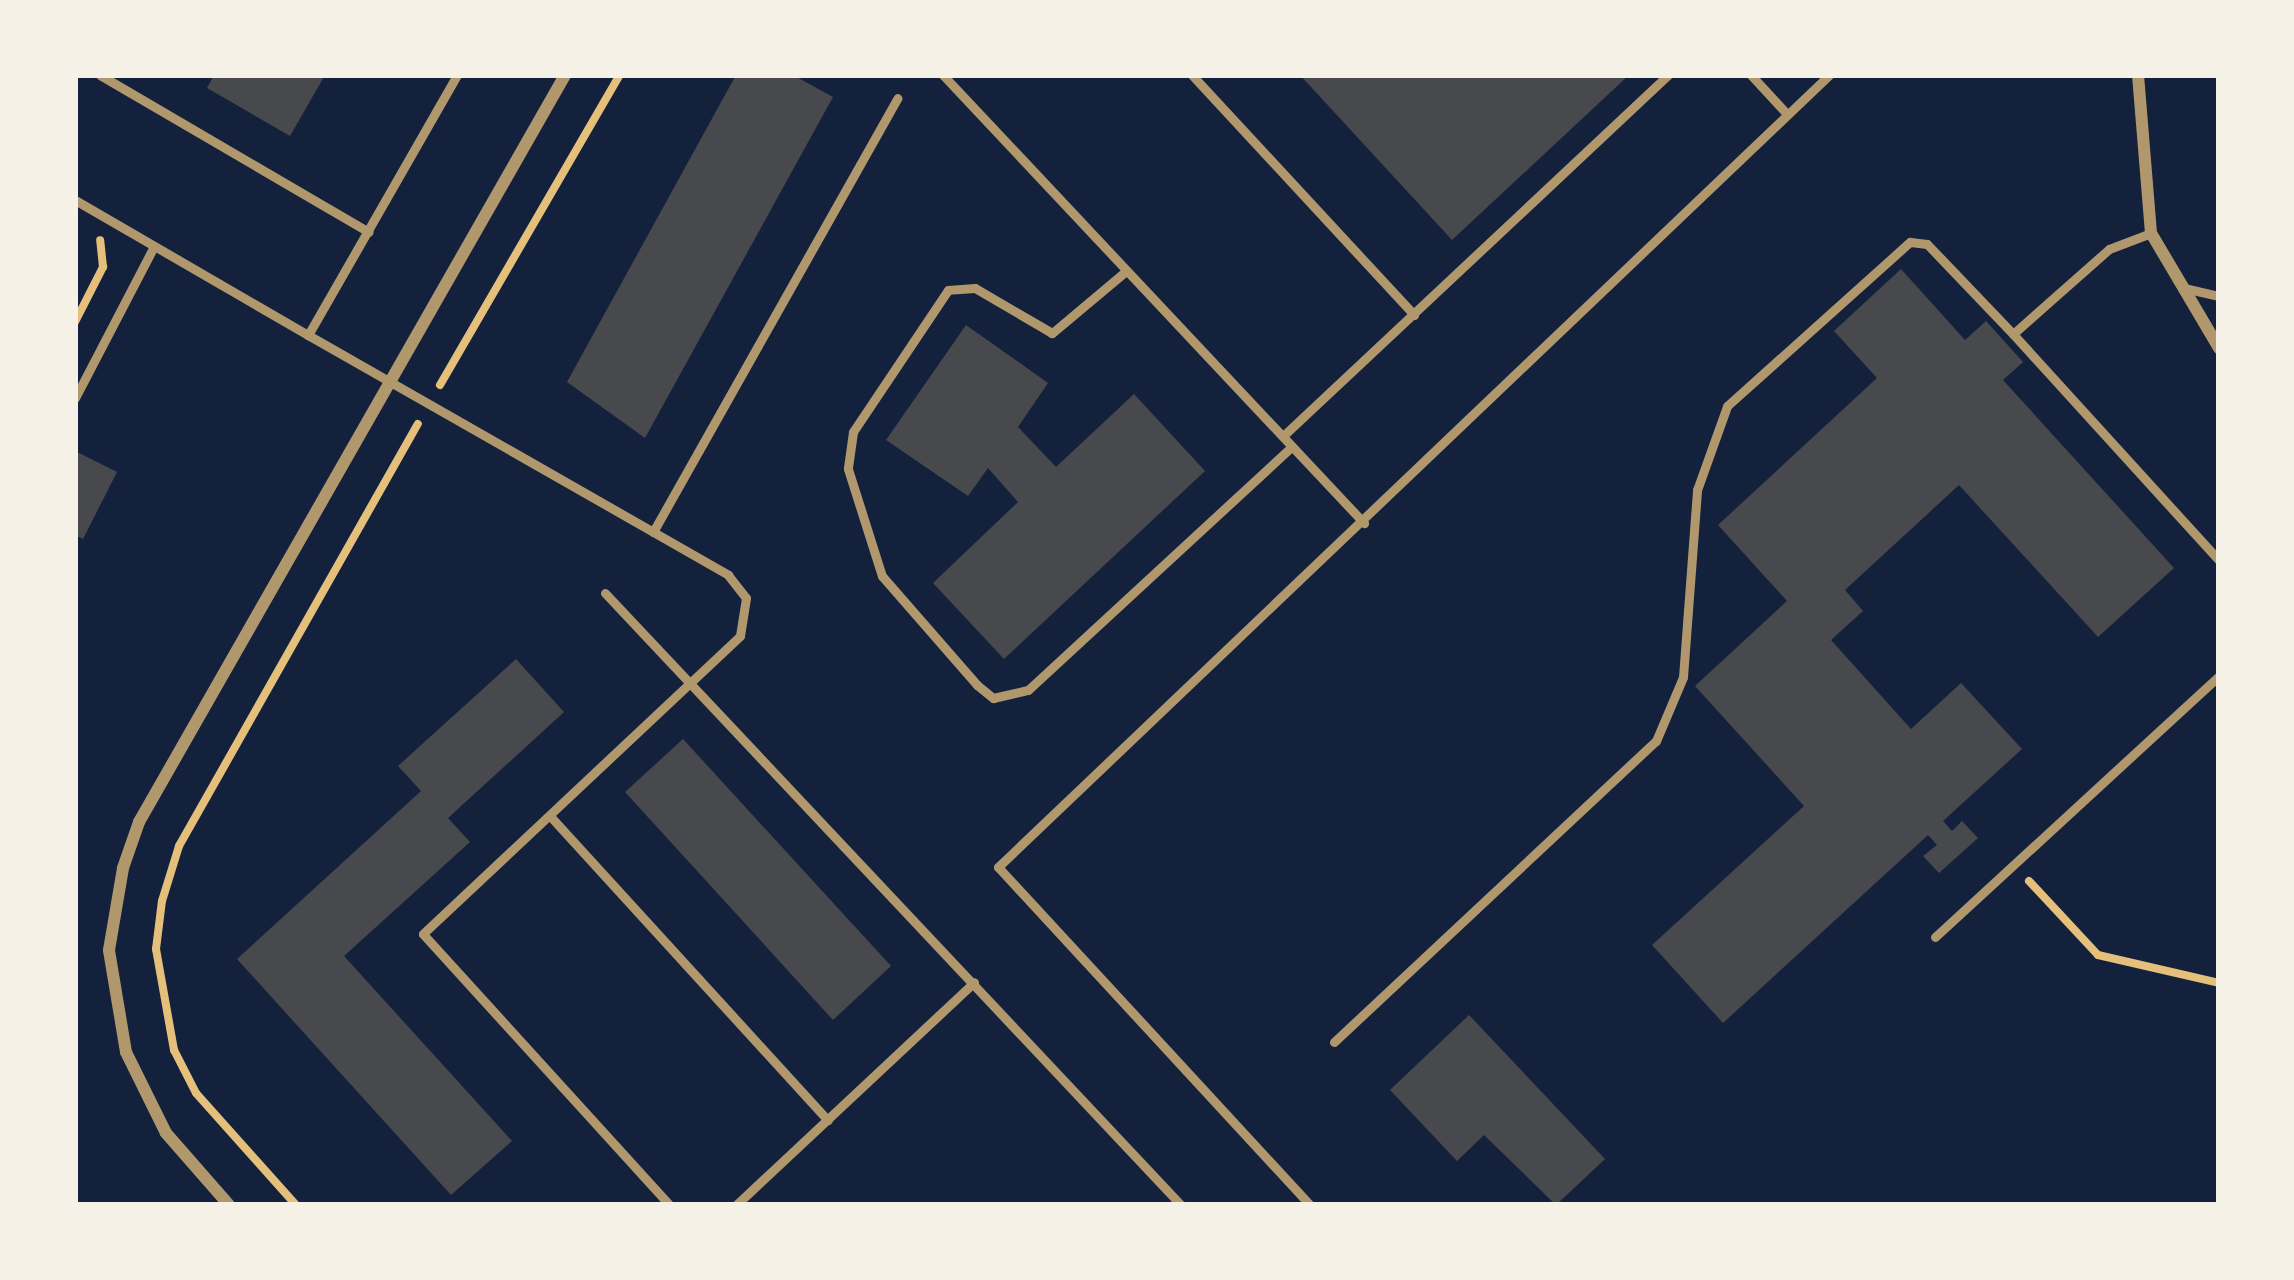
<!DOCTYPE html>
<html>
<head>
<meta charset="utf-8">
<style>
  body { margin:0 }
  #map { position:relative; width:2294px; height:1280px; overflow:hidden; background:#14213d; font-family:"Source Sans 3",sans-serif }
  div>[style] { position:absolute }
  [style*='--x'] { left:calc(var(--x)*1px); top:calc(var(--y)*1px); width:calc(var(--w)*1px); rotate:calc(var(--a)*1deg) }
  .building>* { inset:0; background:#48494c }
  .path>* { height:8px; margin:-4px; padding:0 4px; transform-origin:4px; border-radius:4px; background:#e5c07b }
  .service>* { height:9px; margin:-4.5px; padding:0 4.5px; transform-origin:4.5px; border-radius:4.5px; background:#b1986c }
  .minor>* { height:12px; margin:-6px; padding:0 6px; transform-origin:6px; border-radius:6px; background:#b1986c }
  span { translate:-50% -50%; white-space:nowrap; text-align:center; line-height:1.15; -webkit-text-stroke:9px #f6f1e7; paint-order:stroke }
  .frame { position:absolute; inset:0; border:78px solid #f6f1e7; pointer-events:none }
</style>
</head>
<body>
<div id="map">
  <div class="building">
    <div style="clip-path:polygon(214px 75px,325px 75px,290px 136px,207px 88px)"></div>
    <div style="clip-path:polygon(736px 75px,793px 75px,833px 97px,645px 438px,567px 382px)"></div>
    <div style="clip-path:polygon(1300px 75px,1629px 75px,1452px 240px)"></div>
    <div style="clip-path:polygon(1901px 269px,1965px 340px,1986px 321px,2023px 362px,2003px 380px,2174px 568px,2098px 637px,1959px 485px,1845px 590px,1863px 611px,1831px 640px,1911px 729px,1961px 683px,2022px 749px,1943px 821px,1952px 831px,1962px 821px,1978px 838px,1939px 873px,1923px 856px,1937px 845px,1928px 835px,1723px 1023px,1652px 945px,1804px 806px,1695px 686px,1787px 601px,1718px 525px,1877px 378px,1834px 331px)"></div>
    <div style="clip-path:polygon(966px 325px,1048px 383px,1018px 427px,1056px 467px,1134px 394px,1205px 471px,1004px 659px,933px 583px,1018px 502px,988px 468px,968px 496px,886px 440px)"></div>
    <div style="clip-path:polygon(75px 451px,117px 472px,83px 539px,75px 535px)"></div>
    <div style="clip-path:polygon(516px 659px,564px 712px,448px 818px,470px 842px,344px 956px,512px 1141px,451px 1195px,237px 959px,421px 791px,398px 766px)"></div>
    <div style="clip-path:polygon(683px 739px,891px 966px,833px 1020px,625px 792px)"></div>
    <div style="clip-path:polygon(1469px 1015px,1605px 1159px,1556px 1205px,1484px 1135px,1457px 1161px,1390px 1090px)"></div>
  </div>
  <div class="path">
    <div style="--x:75;--y:322;--w:62;--a:-63"></div>
    <div style="--x:103;--y:267;--w:27;--a:-96"></div>
    <div style="--x:440;--y:385;--w:358;--a:-59.9"></div>
    <div style="--x:2029;--y:881;--w:101;--a:47"></div>
    <div style="--x:2098;--y:955;--w:124;--a:13"></div>
    <div style="--x:296;--y:1205;--w:150;--a:-131.8"></div>
    <div style="--x:196;--y:1093;--w:48;--a:-117.1"></div>
    <div style="--x:174;--y:1050;--w:103;--a:-100.1"></div>
    <div style="--x:156;--y:949;--w:48;--a:-82.9"></div>
    <div style="--x:162;--y:901;--w:58;--a:-72.8"></div>
    <div style="--x:179;--y:846;--w:485;--a:-60.5"></div>
  </div>
  <div class="service">
    <div style="--x:100;--y:75;--w:311;--a:30.3"></div>
    <div style="--x:457;--y:75;--w:300;--a:119.8"></div>
    <div style="--x:308;--y:335;--w:484;--a:29.7"></div>
    <div style="--x:728;--y:575;--w:29;--a:52"></div>
    <div style="--x:746;--y:598;--w:38;--a:99"></div>
    <div style="--x:740;--y:636;--w:435;--a:136.8"></div>
    <div style="--x:423;--y:934;--w:367;--a:47.7"></div>
    <div style="--x:943;--y:75;--w:615;--a:46.78"></div>
    <div style="--x:1192;--y:75;--w:327;--a:47.2"></div>
    <div style="--x:1751;--y:75;--w:53;--a:47.3"></div>
    <div style="--x:75;--y:200;--w:269;--a:30.1"></div>
    <div style="--x:2151;--y:233;--w:45;--a:159.1"></div>
    <div style="--x:2109;--y:249;--w:128;--a:138.5"></div>
    <div style="--x:2013;--y:334;--w:306;--a:47.7"></div>
    <div style="--x:1126;--y:271;--w:97;--a:140"></div>
    <div style="--x:1052;--y:333;--w:89;--a:-149.7"></div>
    <div style="--x:975;--y:288;--w:27;--a:176"></div>
    <div style="--x:948;--y:290;--w:171;--a:123.8"></div>
    <div style="--x:853;--y:432;--w:37;--a:98"></div>
    <div style="--x:848;--y:469;--w:112;--a:72.4"></div>
    <div style="--x:882;--y:576;--w:145;--a:48.9"></div>
    <div style="--x:977;--y:685;--w:21;--a:39"></div>
    <div style="--x:993;--y:698;--w:36;--a:-13"></div>
    <div style="--x:1028;--y:690;--w:359;--a:-42.7"></div>
    <div style="--x:2184;--y:288;--w:36;--a:13"></div>
    <div style="--x:75;--y:398;--w:171;--a:-62.5"></div>
    <div style="--x:1283;--y:436;--w:528;--a:-43.16"></div>
    <div style="--x:653;--y:532;--w:498;--a:-60.6"></div>
    <div style="--x:605;--y:593;--w:840;--a:46.74"></div>
    <div style="--x:550;--y:816;--w:412;--a:47.6"></div>
    <div style="--x:1935;--y:937;--w:386;--a:-42.6"></div>
    <div style="--x:1334;--y:1042;--w:441;--a:-43.1"></div>
    <div style="--x:1656;--y:741;--w:69;--a:-67.1"></div>
    <div style="--x:1683;--y:677;--w:188;--a:-85.7"></div>
    <div style="--x:1697;--y:490;--w:89;--a:-70.3"></div>
    <div style="--x:1727;--y:406;--w:246;--a:-41.9"></div>
    <div style="--x:1910;--y:242;--w:17;--a:7"></div>
    <div style="--x:1927;--y:244;--w:124;--a:46.3"></div>
    <div style="--x:736;--y:1205;--w:326;--a:-43.1"></div>
    <div style="--x:1310;--y:1205;--w:460;--a:-132.7"></div>
    <div style="--x:998;--y:867;--w:1148;--a:-43.62"></div>
  </div>
  <div class="minor">
    <div style="--x:2138;--y:75;--w:159;--a:85.3"></div>
    <div style="--x:2151;--y:233;--w:134;--a:59.4"></div>
    <div style="--x:229;--y:1205;--w:96;--a:-131.2"></div>
    <div style="--x:166;--y:1133;--w:90;--a:-116.3"></div>
    <div style="--x:126;--y:1052;--w:103;--a:-99.5"></div>
    <div style="--x:109;--y:950;--w:83;--a:-80.3"></div>
    <div style="--x:123;--y:868;--w:49;--a:-70.8"></div>
    <div style="--x:139;--y:822;--w:860;--a:-60.3"></div>
  </div>
  <div class="frame"></div>
</div>
</body>
</html>
